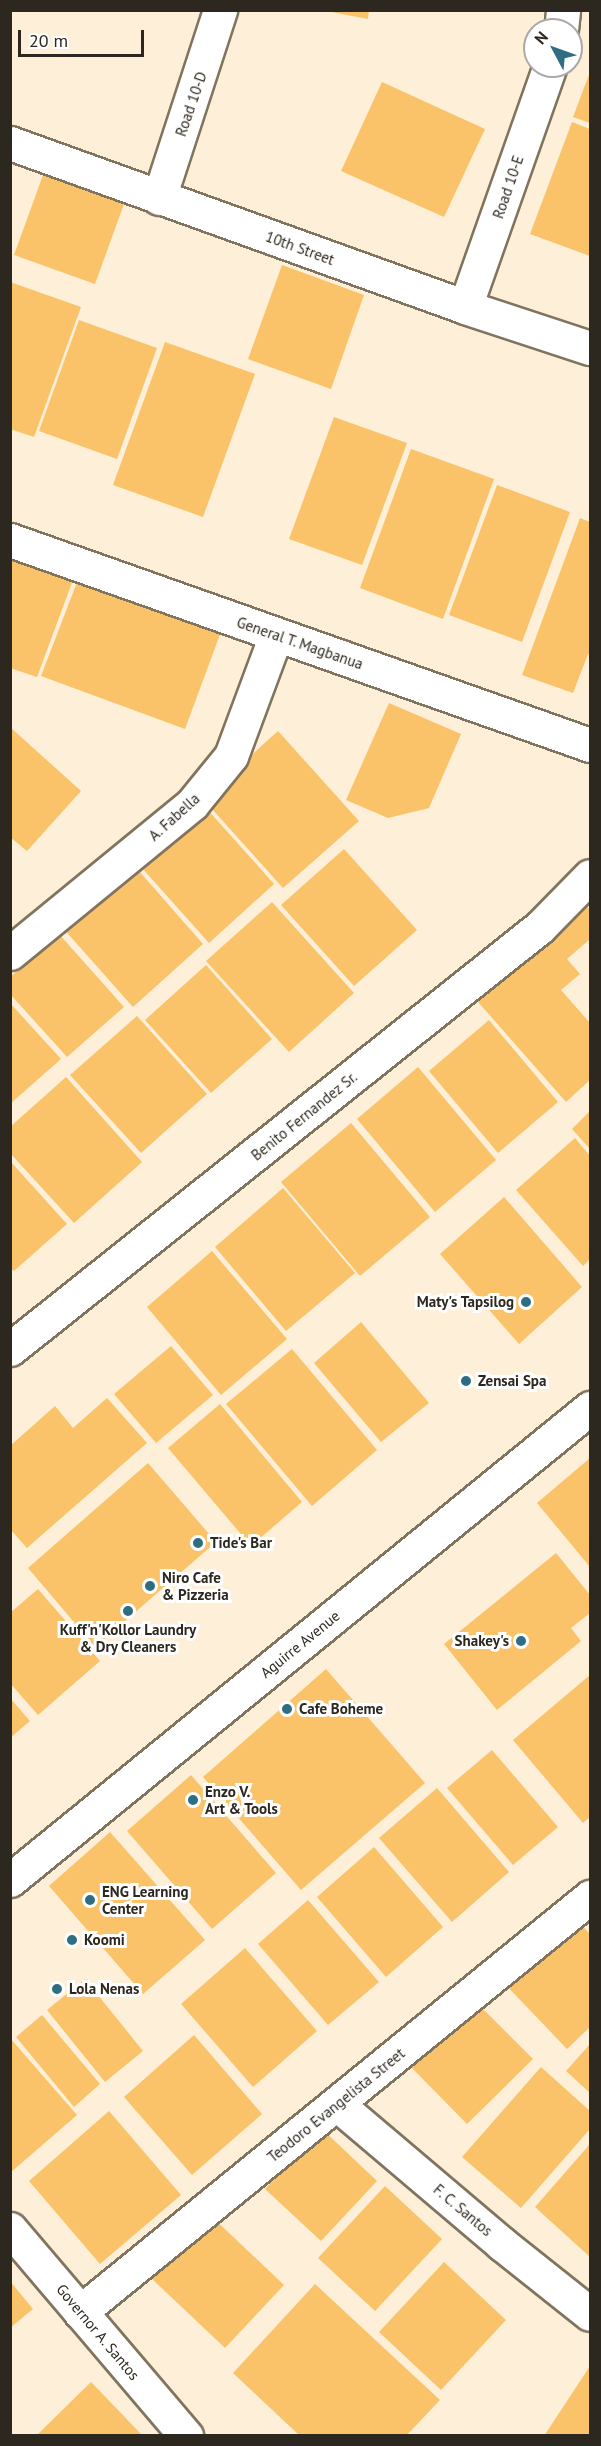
<!DOCTYPE html>
<html>
<head>
<meta charset="utf-8">
<style>
  body { margin:0 }
  #map { position:relative; width:601px; height:2446px; overflow:hidden; background:#feefd8; font-family:"PT Sans",sans-serif }
  div>[style] { position:absolute }
  [style*='--x'] { left:calc(var(--x)*1px); top:calc(var(--y)*1px); width:calc(var(--w)*1px); rotate:calc(var(--a)*1deg) }
  .building>* { inset:0; background:#fac369 }
  .roads { filter:drop-shadow(2px 0 #81745f) drop-shadow(-2px 0 #81745f) drop-shadow(0 2px #81745f) drop-shadow(0 -2px #81745f) }
  .minor>* { height:33px; margin:-16.5px; padding:0 16.5px; transform-origin:16.5px; border-radius:16.5px; background:#fff }
  .dots>* { width:16px; height:16px; translate:-50% -50%; box-sizing:border-box; border:3px solid #fff; border-radius:50% }
  span { translate:-50% -50%; white-space:nowrap; text-align:center; line-height:1.15; -webkit-text-stroke:6px #fff; paint-order:stroke }
  .street-label { font-size:15px; color:#2d281f }
  .poi-label { font-size:15px; color:#2d281f; font-weight:700 }
  .right { translate:-100% -50%; text-align:right }
  .left { translate:0 -50%; text-align:left }
  .frame { position:absolute; inset:0; border:12px solid #2d281f; pointer-events:none }
  .north { position:absolute; left:523px; top:18px; width:60px; height:60px; box-sizing:border-box; background:#fff; border:2px solid #aba9a5; border-radius:50%; rotate:311deg; font-size:16px; font-weight:700; line-height:24px; text-align:center; color:#2d281f }
  .north::after { content:''; display:block; margin:auto; width:21px; height:27px; background:#2e6d82; clip-path:polygon(50% 0,100% 100%,50% 72%,0 100%) }
  .scale { position:absolute; left:18px; top:30px; width:126px; height:27px; box-sizing:border-box; border:3px solid #2d281f; border-top:0; padding-left:8px; font-size:18px; line-height:21px; white-space:nowrap; color:#2d281f; -webkit-text-stroke:4px #fff; paint-order:stroke }
</style>
</head>
<body>
<div id="map">
  <div class="building">
    <div style="clip-path:polygon(321px 10px,369px 10px,368px 19px)"></div>
    <div style="clip-path:polygon(590px 72px,590px 123px,573px 117px)"></div>
    <div style="clip-path:polygon(382px 82px,485px 129px,444px 217px,341px 171px)"></div>
    <div style="clip-path:polygon(572px 122px,590px 129px,590px 256px,530px 234px)"></div>
    <div style="clip-path:polygon(43px 175px,124px 204px,95px 284px,14px 255px)"></div>
    <div style="clip-path:polygon(282px 265px,364px 295px,331px 389px,248px 359px)"></div>
    <div style="clip-path:polygon(10px 282px,81px 307px,34px 437px,10px 429px)"></div>
    <div style="clip-path:polygon(79px 320px,157px 348px,117px 459px,39px 431px)"></div>
    <div style="clip-path:polygon(165px 342px,255px 374px,203px 517px,113px 485px)"></div>
    <div style="clip-path:polygon(334px 417px,407px 443px,362px 565px,289px 539px)"></div>
    <div style="clip-path:polygon(411px 449px,494px 479px,443px 619px,360px 588px)"></div>
    <div style="clip-path:polygon(497px 485px,570px 512px,522px 642px,449px 615px)"></div>
    <div style="clip-path:polygon(580px 518px,590px 522px,590px 655px,588px 654px,573px 693px,522px 675px)"></div>
    <div style="clip-path:polygon(10px 557px,73px 580px,37px 677px,10px 668px)"></div>
    <div style="clip-path:polygon(79px 577px,222px 629px,185px 729px,41px 676px)"></div>
    <div style="clip-path:polygon(389px 703px,461px 734px,429px 808px,388px 818px,346px 800px)"></div>
    <div style="clip-path:polygon(10px 727px,81px 791px,27px 851px,10px 837px)"></div>
    <div style="clip-path:polygon(278px 731px,359px 821px,283px 888px,203px 799px)"></div>
    <div style="clip-path:polygon(207px 809px,274px 884px,209px 943px,142px 868px)"></div>
    <div style="clip-path:polygon(344px 849px,417px 930px,354px 986px,281px 905px)"></div>
    <div style="clip-path:polygon(132px 863px,203px 944px,133px 1007px,61px 926px)"></div>
    <div style="clip-path:polygon(579px 897px,590px 910px,590px 939px,567px 959px,580px 974px,561px 990px,590px 1023px,590px 1080px,566px 1102px,471px 994px)"></div>
    <div style="clip-path:polygon(272px 902px,354px 993px,289px 1052px,206px 961px)"></div>
    <div style="clip-path:polygon(59px 934px,124px 1007px,67px 1057px,10px 994px,10px 977px)"></div>
    <div style="clip-path:polygon(206px 965px,272px 1039px,211px 1093px,145px 1020px)"></div>
    <div style="clip-path:polygon(10px 1003px,61px 1059px,10px 1104px)"></div>
    <div style="clip-path:polygon(137px 1016px,207px 1094px,141px 1153px,70px 1075px)"></div>
    <div style="clip-path:polygon(489px 1020px,558px 1102px,498px 1153px,429px 1071px)"></div>
    <div style="clip-path:polygon(418px 1067px,496px 1160px,435px 1212px,357px 1119px)"></div>
    <div style="clip-path:polygon(66px 1077px,142px 1162px,74px 1223px,10px 1153px,10px 1127px)"></div>
    <div style="clip-path:polygon(590px 1111px,590px 1149px,572px 1129px)"></div>
    <div style="clip-path:polygon(351px 1123px,430px 1217px,360px 1276px,281px 1182px)"></div>
    <div style="clip-path:polygon(575px 1138px,590px 1156px,590px 1259px,583px 1266px,516px 1190px)"></div>
    <div style="clip-path:polygon(10px 1161px,67px 1224px,14px 1271px,10px 1268px)"></div>
    <div style="clip-path:polygon(283px 1188px,355px 1273px,286px 1331px,215px 1247px)"></div>
    <div style="clip-path:polygon(504px 1197px,582px 1287px,519px 1344px,440px 1254px)"></div>
    <div style="clip-path:polygon(212px 1251px,287px 1339px,221px 1395px,147px 1307px)"></div>
    <div style="clip-path:polygon(361px 1322px,429px 1403px,381px 1442px,314px 1363px)"></div>
    <div style="clip-path:polygon(171px 1346px,213px 1395px,156px 1443px,114px 1394px)"></div>
    <div style="clip-path:polygon(292px 1349px,377px 1450px,312px 1506px,226px 1404px)"></div>
    <div style="clip-path:polygon(107px 1398px,147px 1443px,27px 1548px,10px 1529px,10px 1446px,55px 1406px,73px 1428px)"></div>
    <div style="clip-path:polygon(220px 1404px,302px 1502px,251px 1546px,168px 1448px)"></div>
    <div style="clip-path:polygon(590px 1458px,590px 1567px,537px 1503px)"></div>
    <div style="clip-path:polygon(148px 1463px,216px 1542px,95px 1647px,28px 1568px)"></div>
    <div style="clip-path:polygon(556px 1553px,590px 1595px,590px 1613px,571px 1628px,581px 1641px,497px 1710px,444px 1644px)"></div>
    <div style="clip-path:polygon(38px 1589px,100px 1661px,38px 1715px,10px 1683px,10px 1613px)"></div>
    <div style="clip-path:polygon(326px 1669px,425px 1783px,301px 1890px,203px 1777px)"></div>
    <div style="clip-path:polygon(590px 1675px,590px 1817px,583px 1823px,513px 1740px)"></div>
    <div style="clip-path:polygon(10px 1698px,30px 1721px,10px 1738px)"></div>
    <div style="clip-path:polygon(492px 1750px,558px 1827px,513px 1865px,447px 1788px)"></div>
    <div style="clip-path:polygon(191px 1775px,276px 1873px,212px 1929px,127px 1831px)"></div>
    <div style="clip-path:polygon(437px 1788px,509px 1872px,452px 1922px,379px 1838px)"></div>
    <div style="clip-path:polygon(110px 1832px,205px 1940px,143px 1994px,49px 1886px)"></div>
    <div style="clip-path:polygon(374px 1847px,443px 1927px,386px 1977px,317px 1897px)"></div>
    <div style="clip-path:polygon(308px 1900px,379px 1982px,328px 2025px,258px 1944px)"></div>
    <div style="clip-path:polygon(574px 1917px,590px 1934px,590px 2027px,567px 2049px,505px 1984px)"></div>
    <div style="clip-path:polygon(245px 1948px,317px 2031px,253px 2087px,181px 2004px)"></div>
    <div style="clip-path:polygon(85px 1979px,143px 2051px,105px 2082px,47px 2010px)"></div>
    <div style="clip-path:polygon(476px 2002px,533px 2059px,467px 2124px,410px 2066px)"></div>
    <div style="clip-path:polygon(42px 2015px,100px 2084px,74px 2107px,16px 2037px)"></div>
    <div style="clip-path:polygon(194px 2035px,262px 2114px,192px 2175px,124px 2097px)"></div>
    <div style="clip-path:polygon(10px 2038px,77px 2115px,10px 2173px)"></div>
    <div style="clip-path:polygon(590px 2044px,590px 2093px,566px 2071px)"></div>
    <div style="clip-path:polygon(541px 2067px,590px 2111px,590px 2129px,521px 2208px,462px 2157px)"></div>
    <div style="clip-path:polygon(109px 2111px,181px 2195px,100px 2264px,29px 2181px)"></div>
    <div style="clip-path:polygon(322px 2129px,377px 2181px,321px 2241px,265px 2189px)"></div>
    <div style="clip-path:polygon(590px 2144px,590px 2257px,535px 2207px)"></div>
    <div style="clip-path:polygon(385px 2186px,442px 2239px,375px 2311px,318px 2258px)"></div>
    <div style="clip-path:polygon(209px 2214px,284px 2285px,225px 2348px,150px 2277px)"></div>
    <div style="clip-path:polygon(444px 2262px,506px 2320px,441px 2390px,379px 2332px)"></div>
    <div style="clip-path:polygon(10px 2281px,33px 2309px,10px 2328px)"></div>
    <div style="clip-path:polygon(315px 2284px,440px 2400px,406px 2436px,300px 2436px,233px 2373px)"></div>
    <div style="clip-path:polygon(590px 2366px,590px 2436px,544px 2436px)"></div>
    <div style="clip-path:polygon(91px 2382px,143px 2436px,36px 2436px)"></div>
  </div>
  <div class="roads">
    <div class="minor">
      <div style="--x:561;--y:30;--w:20;--a:-84"></div>
      <div style="--x:10;--y:143;--w:484;--a:19.8"></div>
      <div style="--x:465;--y:307;--w:132;--a:18.2"></div>
      <div style="--x:159;--y:198;--w:198;--a:-72"></div>
      <div style="--x:465;--y:307;--w:256;--a:-70.6"></div>
      <div style="--x:10;--y:540;--w:615;--a:19.47"></div>
      <div style="--x:10;--y:953;--w:235;--a:-39.3"></div>
      <div style="--x:192;--y:804;--w:62;--a:-50.9"></div>
      <div style="--x:231;--y:756;--w:129;--a:-69.6"></div>
      <div style="--x:10;--y:1349;--w:677;--a:-38.53"></div>
      <div style="--x:540;--y:927;--w:71;--a:-45.6"></div>
      <div style="--x:10;--y:1880;--w:748;--a:-39.14"></div>
      <div style="--x:337;--y:2104;--w:216;--a:40.3"></div>
      <div style="--x:502;--y:2244;--w:112;--a:38.5"></div>
      <div style="--x:10;--y:2229;--w:272;--a:49.6"></div>
      <div style="--x:80;--y:2312;--w:658;--a:-39.14"></div>
    </div>
  </div>
  <div class="dots">
    <div style="left:526px;top:1302px;background:#2e6d82"></div>
    <div style="left:466px;top:1381px;background:#2e6d82"></div>
    <div style="left:198px;top:1543px;background:#2e6d82"></div>
    <div style="left:150px;top:1586px;background:#2e6d82"></div>
    <div style="left:128px;top:1611px;background:#2e6d82"></div>
    <div style="left:521px;top:1641px;background:#2e6d82"></div>
    <div style="left:287px;top:1709px;background:#2e6d82"></div>
    <div style="left:193px;top:1800px;background:#2e6d82"></div>
    <div style="left:90px;top:1900px;background:#2e6d82"></div>
    <div style="left:72px;top:1940px;background:#2e6d82"></div>
    <div style="left:57px;top:1989px;background:#2e6d82"></div>
  </div>
  <div class="street-label">
    <span style="left:191px;top:104px;rotate:-71deg">Road 10-D</span>
    <span style="left:508px;top:187px;rotate:-71deg">Road 10-E</span>
    <span style="left:300px;top:248px;rotate:20deg">10th Street</span>
    <span style="left:300px;top:643px;rotate:19deg">General T. Magbanua</span>
    <span style="left:174px;top:817px;rotate:-42deg">A. Fabella</span>
    <span style="left:304px;top:1116px;rotate:-39deg">Benito Fernandez Sr.</span>
    <span style="left:300px;top:1644px;rotate:-39deg">Aguirre Avenue</span>
    <span style="left:336px;top:2105px;rotate:-39deg">Teodoro Evangelista Street</span>
    <span style="left:463px;top:2210px;rotate:40deg">F. C. Santos</span>
    <span style="left:98px;top:2332px;rotate:50deg">Governor A. Santos</span>
  </div>
  <div class="poi-label">
    <span class="right" style="left:514px;top:1302px">Maty's Tapsilog</span>
    <span class="left" style="left:478px;top:1381px">Zensai Spa</span>
    <span class="left" style="left:210px;top:1543px">Tide's Bar</span>
    <span class="left" style="left:162px;top:1586px">Niro Cafe<br>&amp; Pizzeria</span>
    <span style="left:128px;top:1638px">Kuff'n'Kollor Laundry<br>&amp; Dry Cleaners</span>
    <span class="right" style="left:509px;top:1641px">Shakey's</span>
    <span class="left" style="left:299px;top:1709px">Cafe Boheme</span>
    <span class="left" style="left:205px;top:1800px">Enzo V.<br>Art &amp; Tools</span>
    <span class="left" style="left:102px;top:1900px">ENG Learning<br>Center</span>
    <span class="left" style="left:84px;top:1940px">Koomi</span>
    <span class="left" style="left:69px;top:1989px">Lola Nenas</span>
  </div>
  <div class="frame"></div>
  <div class="north">N</div>
  <div class="scale">20 m</div>
</div>
</body>
</html>
